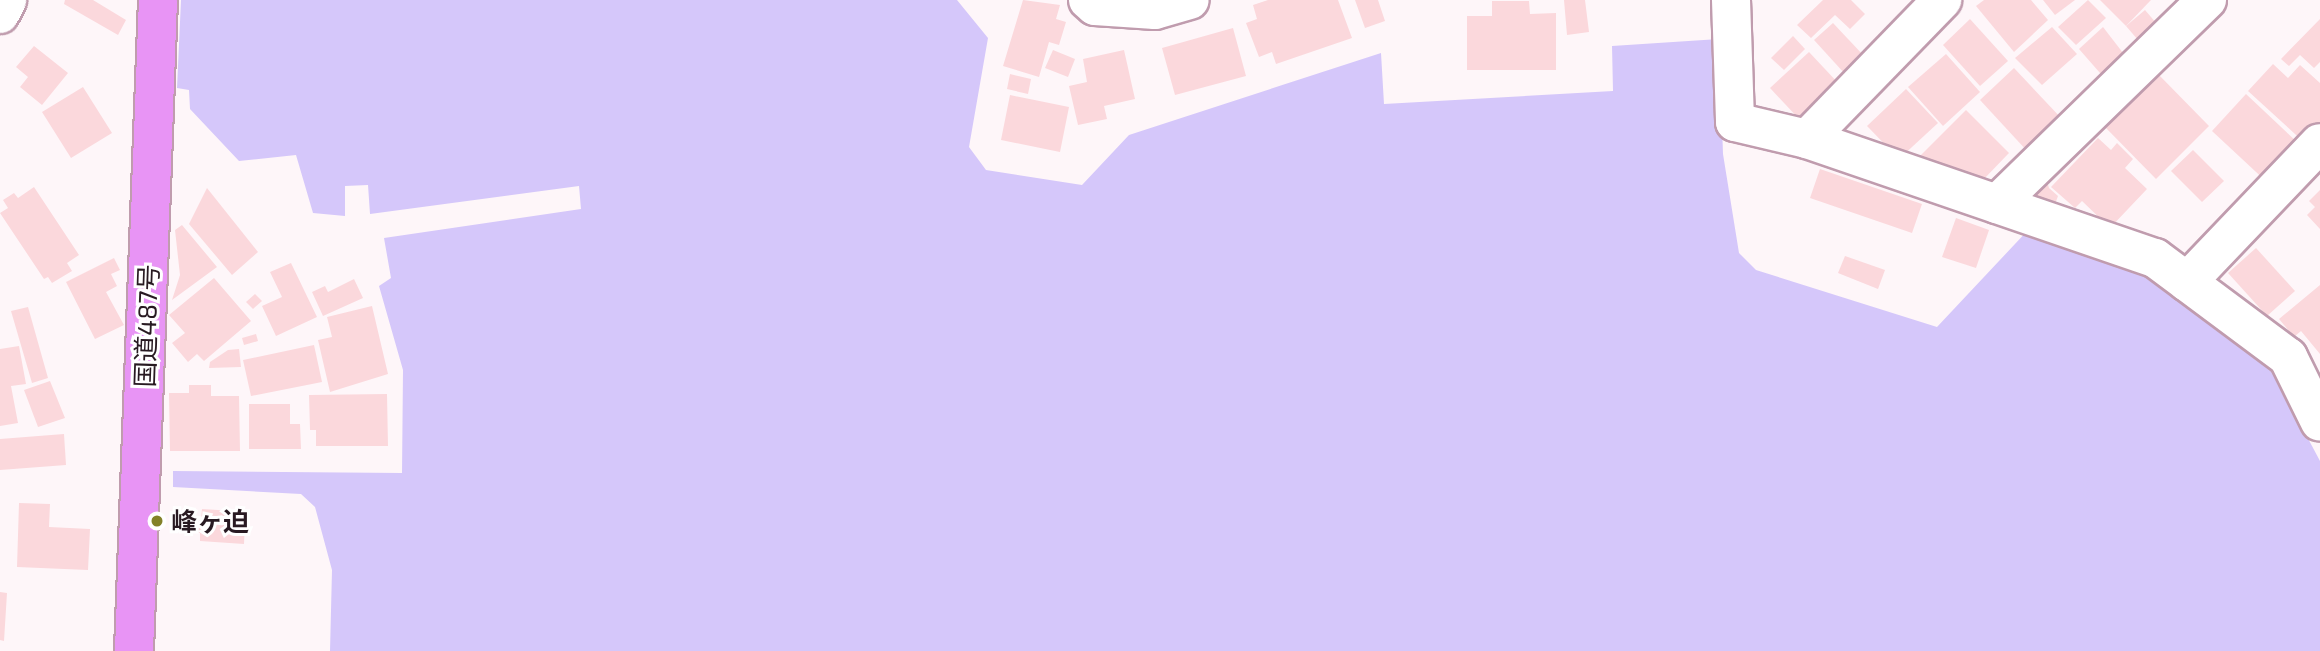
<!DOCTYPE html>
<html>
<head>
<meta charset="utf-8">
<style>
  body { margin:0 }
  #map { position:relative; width:2320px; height:651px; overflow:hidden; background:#fef6f9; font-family:"Exo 2","Noto Sans JP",sans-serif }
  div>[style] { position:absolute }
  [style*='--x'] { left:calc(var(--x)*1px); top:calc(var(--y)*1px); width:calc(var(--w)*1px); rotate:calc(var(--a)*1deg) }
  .water>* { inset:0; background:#d5c7fa }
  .building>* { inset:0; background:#fbd8dc }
  .roads { filter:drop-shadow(2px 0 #c09cae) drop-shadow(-2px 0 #c09cae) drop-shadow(0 2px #c09cae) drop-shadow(0 -2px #c09cae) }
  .minor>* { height:38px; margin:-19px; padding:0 19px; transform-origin:19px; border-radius:19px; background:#fff }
  .highway>* { height:38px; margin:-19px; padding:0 19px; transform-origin:19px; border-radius:19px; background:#e894f5 }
  .dots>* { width:19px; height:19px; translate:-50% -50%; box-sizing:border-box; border:4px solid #fff; border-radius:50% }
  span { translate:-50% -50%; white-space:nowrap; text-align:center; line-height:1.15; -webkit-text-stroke:6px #fff; paint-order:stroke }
  .street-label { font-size:26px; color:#281a22 }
  .poi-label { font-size:26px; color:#281a22; font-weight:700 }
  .left { translate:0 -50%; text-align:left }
</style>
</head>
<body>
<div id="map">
  <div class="water">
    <div style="clip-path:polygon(181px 0,957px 0,988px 38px,969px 147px,986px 170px,1082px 185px,1129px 135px,1381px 53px,1384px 104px,1613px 91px,1612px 46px,1719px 39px,1723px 154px,1739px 253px,1756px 270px,1937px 327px,2030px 228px,2146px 267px,2272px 371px,2320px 461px,2320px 651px,330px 651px,332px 570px,315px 507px,301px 494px,173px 487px,173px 471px,402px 473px,403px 370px,379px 286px,391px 278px,384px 238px,581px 209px,579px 186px,370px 214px,368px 185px,345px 186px,345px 216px,313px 213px,296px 155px,239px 161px,190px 109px,189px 90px,177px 88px)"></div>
  </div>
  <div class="building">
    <div style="clip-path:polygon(65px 0,93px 0,126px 20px,118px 35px,64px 4px)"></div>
    <div style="clip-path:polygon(1023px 0,1060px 5px,1056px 19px,1066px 22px,1059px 45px,1049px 42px,1039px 77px,1003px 66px)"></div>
    <div style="clip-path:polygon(1268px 0,1338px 0,1352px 38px,1276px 64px,1272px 52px,1259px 57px,1246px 23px,1257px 19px,1253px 5px)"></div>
    <div style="clip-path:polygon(1355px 0,1378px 0,1385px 21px,1365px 28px)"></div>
    <div style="clip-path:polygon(1564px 0,1585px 0,1589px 32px,1567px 35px)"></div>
    <div style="clip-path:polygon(1823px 0,1851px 0,1865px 14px,1850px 29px,1835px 15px,1811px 38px,1797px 25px)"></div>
    <div style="clip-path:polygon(1984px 0,2031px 0,2048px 20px,2014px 52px,1976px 6px)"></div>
    <div style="clip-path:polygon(2043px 0,2075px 0,2055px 15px)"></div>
    <div style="clip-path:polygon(2088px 0,2106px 18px,2076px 45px,2058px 27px)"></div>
    <div style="clip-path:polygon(2100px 0,2151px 0,2126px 26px)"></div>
    <div style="clip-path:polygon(1492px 1px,1529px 1px,1530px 14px,1556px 13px,1556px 70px,1467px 70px,1467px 16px,1492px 16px)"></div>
    <div style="clip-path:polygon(2145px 10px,2163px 31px,2144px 47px,2126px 26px)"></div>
    <div style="clip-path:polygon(1970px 19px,2008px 61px,1980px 86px,1943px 45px)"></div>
    <div style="clip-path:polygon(2320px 19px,2320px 62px,2314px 68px,2300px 55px,2289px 66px,2281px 59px)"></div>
    <div style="clip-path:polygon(1833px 23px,1864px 56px,1845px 74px,1814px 40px)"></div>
    <div style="clip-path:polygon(2052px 27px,2077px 54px,2042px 85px,2015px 58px)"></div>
    <div style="clip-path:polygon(2103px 27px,2130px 62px,2107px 81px,2079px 49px)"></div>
    <div style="clip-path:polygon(1233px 28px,1246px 76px,1175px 95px,1162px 48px)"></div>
    <div style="clip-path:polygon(1793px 36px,1805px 49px,1784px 70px,1771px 58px)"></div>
    <div style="clip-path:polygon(34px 46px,68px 73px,42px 105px,20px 87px,28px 77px,16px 67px)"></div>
    <div style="clip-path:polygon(1053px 50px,1075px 59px,1068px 77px,1045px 68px)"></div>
    <div style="clip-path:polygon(1124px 50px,1135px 99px,1104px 106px,1107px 119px,1078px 125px,1069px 86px,1087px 82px,1083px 59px)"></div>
    <div style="clip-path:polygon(1809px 52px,1839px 84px,1800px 120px,1770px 88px)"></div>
    <div style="clip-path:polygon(1946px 54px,1980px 92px,1943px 126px,1908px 87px)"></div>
    <div style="clip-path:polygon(2273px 64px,2288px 78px,2300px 65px,2320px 83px,2320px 132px,2307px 145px,2248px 91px)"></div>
    <div style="clip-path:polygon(2014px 68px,2062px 119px,2028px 152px,1980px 100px)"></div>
    <div style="clip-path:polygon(1010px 74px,1031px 79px,1028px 94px,1007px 89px)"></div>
    <div style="clip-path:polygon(2158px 74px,2209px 126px,2156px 179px,2104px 126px)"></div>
    <div style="clip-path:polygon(83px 87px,112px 133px,71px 158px,42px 112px)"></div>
    <div style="clip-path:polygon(1906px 89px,1938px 123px,1899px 159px,1867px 126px)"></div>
    <div style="clip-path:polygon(2246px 94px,2297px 142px,2270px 185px,2212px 131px)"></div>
    <div style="clip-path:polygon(1010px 95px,1069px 107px,1060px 152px,1001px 140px)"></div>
    <div style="clip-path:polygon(1966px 110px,2009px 153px,1982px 181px,1916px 160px)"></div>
    <div style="clip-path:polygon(2098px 138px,2111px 150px,2117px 143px,2133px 159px,2125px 168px,2147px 189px,2110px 228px,2082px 201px,2075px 208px,2051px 187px)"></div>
    <div style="clip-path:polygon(2193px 150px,2224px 181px,2202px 202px,2171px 171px)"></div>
    <div style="clip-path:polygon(1820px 169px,1922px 204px,1912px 233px,1810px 198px)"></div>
    <div style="clip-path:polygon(2044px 171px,2049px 188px,2058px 196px,2053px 210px,2020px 199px)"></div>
    <div style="clip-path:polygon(34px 187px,79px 255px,67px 263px,72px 271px,52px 283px,48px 277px,44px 279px,0 213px,8px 208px,3px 200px,14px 193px,18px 198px)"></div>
    <div style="clip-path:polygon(207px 188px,258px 252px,232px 275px,189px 224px)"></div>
    <div style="clip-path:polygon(2320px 190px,2320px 229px,2307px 215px,2315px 207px,2309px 201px)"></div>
    <div style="clip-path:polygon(1956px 218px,1989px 230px,1976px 268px,1942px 257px)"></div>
    <div style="clip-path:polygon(182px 225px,217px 267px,172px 300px,180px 275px,175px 230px)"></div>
    <div style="clip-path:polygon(2256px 248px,2295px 291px,2267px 316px,2228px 273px)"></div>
    <div style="clip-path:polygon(1845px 256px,1885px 270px,1878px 289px,1838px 273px)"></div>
    <div style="clip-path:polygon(114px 258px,120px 270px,111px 274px,117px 286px,106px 292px,124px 325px,95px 339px,66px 282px)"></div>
    <div style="clip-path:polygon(291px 263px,317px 317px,276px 336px,262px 306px,282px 297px,270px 272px)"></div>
    <div style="clip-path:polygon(214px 278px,251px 321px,204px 361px,197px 354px,188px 362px,172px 343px,185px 333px,169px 315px)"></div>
    <div style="clip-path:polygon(354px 279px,363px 298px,323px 316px,312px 292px,325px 286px,328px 292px)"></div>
    <div style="clip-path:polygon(2320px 285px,2320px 354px,2301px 331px,2294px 337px,2279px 319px)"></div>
    <div style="clip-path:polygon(255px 294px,262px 301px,253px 309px,246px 302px)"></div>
    <div style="clip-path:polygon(372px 306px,388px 374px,330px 392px,318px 340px,332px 337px,327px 317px)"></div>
    <div style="clip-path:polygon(28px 307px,48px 378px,32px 383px,11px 311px)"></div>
    <div style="clip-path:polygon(256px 334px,258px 341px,244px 345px,242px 338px)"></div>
    <div style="clip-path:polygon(314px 345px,322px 382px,251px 396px,243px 360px)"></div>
    <div style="clip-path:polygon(19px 346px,26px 384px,11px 386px,18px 423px,0 426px,0 349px)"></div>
    <div style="clip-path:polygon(239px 349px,241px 367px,209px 368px,210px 362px,228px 350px)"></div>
    <div style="clip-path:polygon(50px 381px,65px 418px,38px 427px,24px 390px)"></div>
    <div style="clip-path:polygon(189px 385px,211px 385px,211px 396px,239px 396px,240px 451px,170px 451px,169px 393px,189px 393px)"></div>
    <div style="clip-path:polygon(387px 394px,388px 446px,316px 446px,316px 430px,310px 430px,309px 395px)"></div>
    <div style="clip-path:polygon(249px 404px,290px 404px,290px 424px,300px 424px,301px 449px,249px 449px)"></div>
    <div style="clip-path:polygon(64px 434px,66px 465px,0 470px,0 439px)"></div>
    <div style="clip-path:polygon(19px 503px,50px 504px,49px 527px,90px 529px,88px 570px,17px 567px)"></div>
    <div style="clip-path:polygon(202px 509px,234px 511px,234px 519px,245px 520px,244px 544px,200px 541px,200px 533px,190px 532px,192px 519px,201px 520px)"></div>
    <div style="clip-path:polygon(0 592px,7px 593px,4px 641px,0 640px)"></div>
  </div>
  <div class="roads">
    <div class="minor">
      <div style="--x:1088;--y:0;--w:9;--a:41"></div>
      <div style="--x:1095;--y:6;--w:60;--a:3.8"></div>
      <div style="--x:1155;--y:10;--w:36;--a:-16"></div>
      <div style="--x:1731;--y:0;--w:122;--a:88.1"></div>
      <div style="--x:1735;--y:122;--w:74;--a:13.3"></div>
      <div style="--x:1807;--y:139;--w:368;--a:18.9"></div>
      <div style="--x:2155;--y:258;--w:166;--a:36.7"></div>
      <div style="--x:2288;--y:357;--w:72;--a:63.8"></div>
      <div style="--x:0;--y:14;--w:16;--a:-63"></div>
      <div style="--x:1807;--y:139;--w:194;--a:-45.8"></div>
      <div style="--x:1997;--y:204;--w:293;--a:-44.2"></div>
      <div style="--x:2187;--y:282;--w:192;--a:-46.3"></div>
    </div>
    <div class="highway">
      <div style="--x:134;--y:651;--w:651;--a:-87.89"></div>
    </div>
  </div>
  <div class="dots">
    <div style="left:157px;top:521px;background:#838129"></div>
  </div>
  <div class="street-label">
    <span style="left:146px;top:326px;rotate:-88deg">国道487号</span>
  </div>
  <div class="poi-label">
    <span class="left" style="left:171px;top:521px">峰ヶ迫</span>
  </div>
</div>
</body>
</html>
